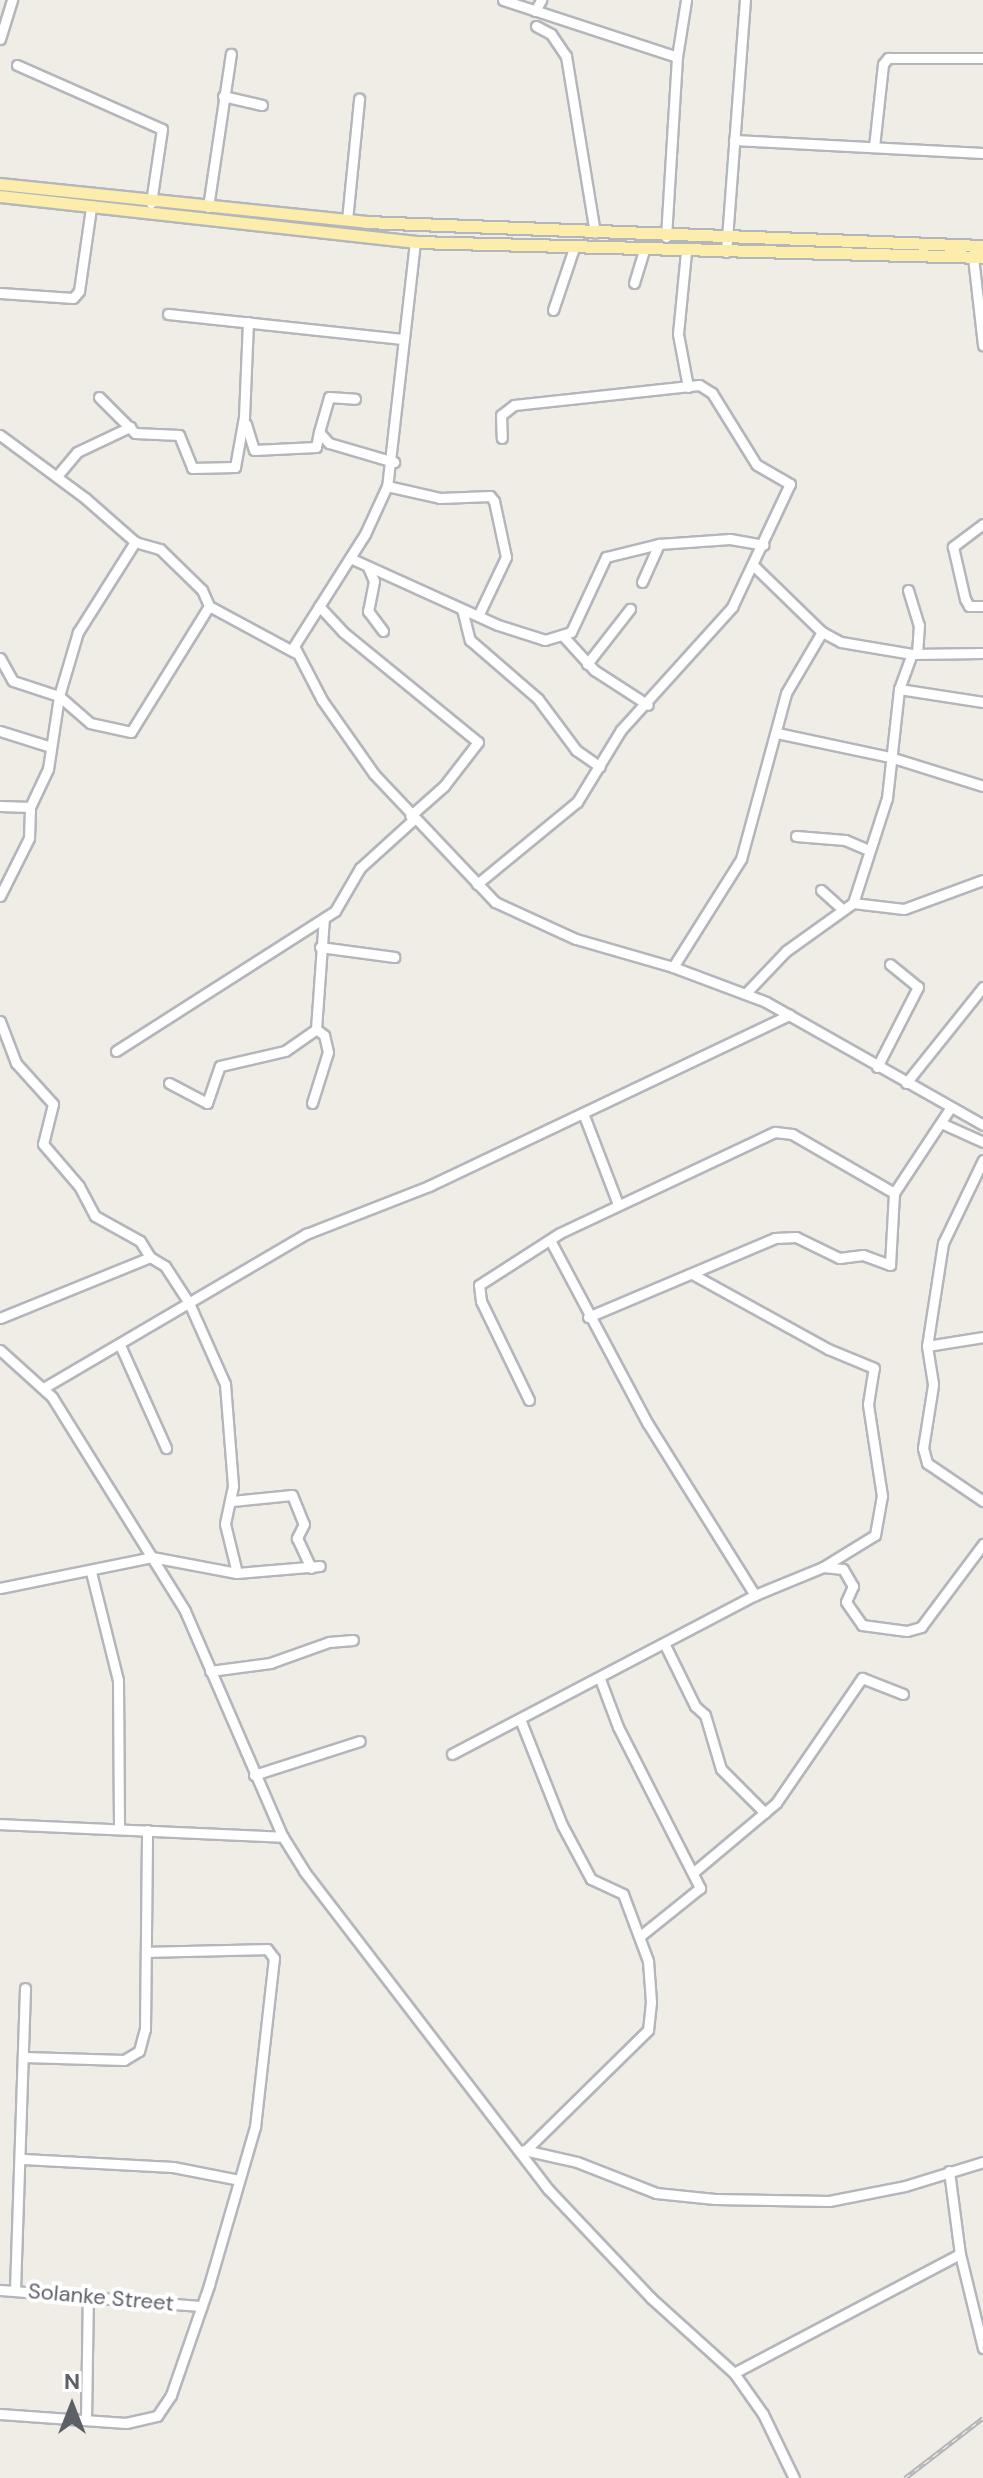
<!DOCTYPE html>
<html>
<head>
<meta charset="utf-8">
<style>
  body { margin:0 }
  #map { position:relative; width:983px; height:2478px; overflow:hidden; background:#efede6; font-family:"DM Sans",sans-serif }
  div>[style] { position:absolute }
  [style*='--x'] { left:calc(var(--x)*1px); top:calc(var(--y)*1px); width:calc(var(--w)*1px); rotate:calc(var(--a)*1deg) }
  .roads { filter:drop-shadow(2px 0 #b3b6ba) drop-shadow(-2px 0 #b3b6ba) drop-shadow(0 2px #b3b6ba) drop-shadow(0 -2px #b3b6ba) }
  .minor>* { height:9px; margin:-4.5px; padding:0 4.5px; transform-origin:4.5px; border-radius:4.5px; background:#fff }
  .major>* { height:11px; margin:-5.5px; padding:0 5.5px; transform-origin:5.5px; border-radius:5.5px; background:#fdedac }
  .rail>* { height:5px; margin-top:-2.5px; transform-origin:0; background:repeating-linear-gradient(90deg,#fff 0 6px,#b4b5b6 0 12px); box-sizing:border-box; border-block:2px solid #b4b5b6 }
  span { translate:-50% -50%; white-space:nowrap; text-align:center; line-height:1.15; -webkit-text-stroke:8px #fff; paint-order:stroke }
  .street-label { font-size:22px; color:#5d6166 }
  .north { position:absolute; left:32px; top:2366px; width:80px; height:80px; -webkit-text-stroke:6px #fff; paint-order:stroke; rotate:0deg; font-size:22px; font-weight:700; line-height:32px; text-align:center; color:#5d6166 }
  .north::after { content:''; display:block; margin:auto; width:28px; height:36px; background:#5d6166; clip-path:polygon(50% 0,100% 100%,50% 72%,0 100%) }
</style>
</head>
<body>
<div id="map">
  <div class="roads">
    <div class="minor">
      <div style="--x:503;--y:0;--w:183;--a:18.1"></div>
      <div style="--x:535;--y:11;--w:13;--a:-61"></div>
      <div style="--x:536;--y:26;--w:17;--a:28"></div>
      <div style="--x:551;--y:34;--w:27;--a:56"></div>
      <div style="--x:566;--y:56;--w:179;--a:80.7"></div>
      <div style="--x:0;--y:39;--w:41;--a:-72.9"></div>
      <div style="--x:17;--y:65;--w:158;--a:23.8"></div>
      <div style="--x:162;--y:129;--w:75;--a:98.5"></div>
      <div style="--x:223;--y:96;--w:40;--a:13"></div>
      <div style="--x:734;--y:140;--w:249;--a:3"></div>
      <div style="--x:874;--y:147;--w:83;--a:-83.8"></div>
      <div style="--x:883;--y:64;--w:8;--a:-50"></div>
      <div style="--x:888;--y:58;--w:95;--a:0"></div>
      <div style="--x:208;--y:207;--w:155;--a:-81.5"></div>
      <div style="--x:347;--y:220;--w:122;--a:-84.3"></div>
      <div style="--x:666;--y:237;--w:180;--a:-86.5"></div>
      <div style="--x:677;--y:57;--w:58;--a:-81"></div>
      <div style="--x:415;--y:242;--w:246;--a:96.5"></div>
      <div style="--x:387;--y:486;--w:53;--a:114.6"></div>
      <div style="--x:365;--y:534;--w:133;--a:122.4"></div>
      <div style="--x:294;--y:646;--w:61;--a:62.6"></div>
      <div style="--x:322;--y:700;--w:90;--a:54.9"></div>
      <div style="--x:374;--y:774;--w:176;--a:46.6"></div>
      <div style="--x:495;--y:902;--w:89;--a:24.6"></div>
      <div style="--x:576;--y:939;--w:101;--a:16.1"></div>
      <div style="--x:673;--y:967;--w:99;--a:20.6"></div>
      <div style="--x:766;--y:1002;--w:249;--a:29.5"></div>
      <div style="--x:686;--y:252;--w:82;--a:95.6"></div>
      <div style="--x:678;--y:334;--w:54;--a:79.3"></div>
      <div style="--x:726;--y:252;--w:253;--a:-85.7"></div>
      <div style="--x:973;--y:257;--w:89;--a:83.5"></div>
      <div style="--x:634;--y:283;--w:34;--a:-73"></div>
      <div style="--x:0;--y:293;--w:73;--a:3.9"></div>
      <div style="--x:73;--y:298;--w:9;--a:-49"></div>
      <div style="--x:79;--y:291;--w:84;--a:-81.8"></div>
      <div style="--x:553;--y:310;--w:65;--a:-71.3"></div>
      <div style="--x:168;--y:314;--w:236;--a:6.1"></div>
      <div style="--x:99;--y:397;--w:51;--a:45"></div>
      <div style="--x:135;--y:433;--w:44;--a:2.6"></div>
      <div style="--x:179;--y:435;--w:35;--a:68"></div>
      <div style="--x:192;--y:468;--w:43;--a:-1.3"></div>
      <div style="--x:235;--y:467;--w:51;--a:-79.8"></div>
      <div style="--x:244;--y:417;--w:95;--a:-87.6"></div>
      <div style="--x:246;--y:424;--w:27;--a:73"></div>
      <div style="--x:254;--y:450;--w:62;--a:-2.8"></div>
      <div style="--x:316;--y:447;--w:15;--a:-79"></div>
      <div style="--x:319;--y:432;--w:15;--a:48"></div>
      <div style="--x:329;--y:443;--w:68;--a:16.3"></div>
      <div style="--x:319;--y:432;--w:36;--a:-74"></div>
      <div style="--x:329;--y:397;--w:26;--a:4"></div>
      <div style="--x:0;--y:435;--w:106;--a:36.5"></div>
      <div style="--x:85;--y:498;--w:67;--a:41.3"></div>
      <div style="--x:135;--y:542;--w:26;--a:16"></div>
      <div style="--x:160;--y:549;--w:59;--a:44.3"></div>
      <div style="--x:202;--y:590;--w:17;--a:66"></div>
      <div style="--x:209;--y:606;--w:97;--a:28.4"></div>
      <div style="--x:57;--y:476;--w:31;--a:-50"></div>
      <div style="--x:77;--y:452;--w:59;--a:-25.3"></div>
      <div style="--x:387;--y:486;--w:54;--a:12.8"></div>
      <div style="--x:440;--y:498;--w:50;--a:-2.3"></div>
      <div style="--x:490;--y:496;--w:6;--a:51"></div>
      <div style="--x:494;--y:501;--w:57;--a:77.9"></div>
      <div style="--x:506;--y:557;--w:65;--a:115.4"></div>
      <div style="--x:983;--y:524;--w:38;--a:143"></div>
      <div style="--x:953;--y:547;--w:53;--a:77"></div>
      <div style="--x:965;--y:599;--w:8;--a:60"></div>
      <div style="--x:969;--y:606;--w:14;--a:0"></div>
      <div style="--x:350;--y:558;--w:162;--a:24.4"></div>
      <div style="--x:498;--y:625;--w:49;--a:17.7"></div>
      <div style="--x:545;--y:640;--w:27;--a:-17"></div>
      <div style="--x:571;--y:632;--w:83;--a:-65"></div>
      <div style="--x:606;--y:557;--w:55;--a:-13.8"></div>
      <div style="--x:659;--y:544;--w:71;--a:-4"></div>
      <div style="--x:730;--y:539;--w:34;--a:10"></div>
      <div style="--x:753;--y:565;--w:96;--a:44.2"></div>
      <div style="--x:822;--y:632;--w:21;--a:28"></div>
      <div style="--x:841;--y:642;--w:72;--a:9.6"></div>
      <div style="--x:912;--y:654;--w:71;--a:-0.8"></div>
      <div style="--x:368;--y:567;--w:15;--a:67"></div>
      <div style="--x:374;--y:581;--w:31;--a:101"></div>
      <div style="--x:368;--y:611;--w:25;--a:53"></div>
      <div style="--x:642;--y:582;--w:42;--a:-65.9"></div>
      <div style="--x:908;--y:590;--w:37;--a:73"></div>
      <div style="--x:919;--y:625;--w:29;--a:94"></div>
      <div style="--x:319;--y:606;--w:35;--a:47"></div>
      <div style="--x:343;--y:632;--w:174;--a:39.2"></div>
      <div style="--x:478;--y:742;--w:56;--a:127.7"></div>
      <div style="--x:444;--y:786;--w:45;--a:138.6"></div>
      <div style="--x:462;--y:609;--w:32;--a:76"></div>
      <div style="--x:470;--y:640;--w:90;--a:40.9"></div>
      <div style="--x:538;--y:699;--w:64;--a:53.3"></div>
      <div style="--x:576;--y:750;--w:29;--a:35"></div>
      <div style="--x:564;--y:637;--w:45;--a:47.7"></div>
      <div style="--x:594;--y:670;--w:64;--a:32.9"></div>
      <div style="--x:0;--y:658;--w:26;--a:61"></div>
      <div style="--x:13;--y:681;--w:48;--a:18.1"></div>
      <div style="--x:59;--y:696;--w:41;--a:41.1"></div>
      <div style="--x:90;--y:723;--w:42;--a:12.4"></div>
      <div style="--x:131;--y:732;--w:148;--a:-58.2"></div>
      <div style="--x:587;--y:664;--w:70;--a:-52"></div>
      <div style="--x:899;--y:689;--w:85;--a:8.8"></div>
      <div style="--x:0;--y:731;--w:53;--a:17.4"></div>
      <div style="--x:777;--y:733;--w:116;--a:12"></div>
      <div style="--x:890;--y:757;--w:97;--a:17.3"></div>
      <div style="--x:0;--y:806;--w:30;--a:2"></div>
      <div style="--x:796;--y:836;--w:49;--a:4.7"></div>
      <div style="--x:845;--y:840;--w:26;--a:23"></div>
      <div style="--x:477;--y:884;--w:129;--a:-39.4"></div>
      <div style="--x:577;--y:802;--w:84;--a:-58.6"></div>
      <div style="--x:621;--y:730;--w:166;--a:-47.9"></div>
      <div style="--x:732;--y:607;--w:136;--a:-64.8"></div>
      <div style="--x:790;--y:484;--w:39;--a:-150"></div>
      <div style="--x:756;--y:464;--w:84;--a:-121.8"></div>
      <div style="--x:712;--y:393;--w:15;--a:-148"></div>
      <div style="--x:699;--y:385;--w:186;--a:173.8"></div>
      <div style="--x:514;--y:405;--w:16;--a:142"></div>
      <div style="--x:501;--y:415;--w:23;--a:88"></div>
      <div style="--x:821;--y:890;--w:28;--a:42"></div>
      <div style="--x:0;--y:896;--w:65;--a:-63.4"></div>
      <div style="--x:29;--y:838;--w:31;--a:-88"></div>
      <div style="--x:30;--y:807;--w:42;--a:-64.7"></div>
      <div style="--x:48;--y:769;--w:74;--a:-81.4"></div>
      <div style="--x:59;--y:696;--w:67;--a:-73.5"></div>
      <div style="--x:78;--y:632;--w:107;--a:-57.7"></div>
      <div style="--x:853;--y:903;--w:110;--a:-72.1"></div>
      <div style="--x:887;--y:798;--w:110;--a:-83.7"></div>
      <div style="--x:899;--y:689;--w:37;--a:-70"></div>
      <div style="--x:320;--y:947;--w:75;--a:7.7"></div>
      <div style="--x:673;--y:967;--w:128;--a:-57.8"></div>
      <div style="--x:741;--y:859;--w:172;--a:-74.8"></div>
      <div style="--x:786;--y:693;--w:71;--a:-59.5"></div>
      <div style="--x:746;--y:993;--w:58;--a:-46.4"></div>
      <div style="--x:786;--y:951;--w:82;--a:-35.6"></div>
      <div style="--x:853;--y:903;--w:51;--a:6.7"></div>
      <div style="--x:904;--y:909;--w:84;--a:-20.2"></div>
      <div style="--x:0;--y:1021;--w:45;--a:69.1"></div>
      <div style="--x:16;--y:1063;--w:55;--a:47.9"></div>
      <div style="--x:53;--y:1104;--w:41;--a:104"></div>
      <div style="--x:43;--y:1144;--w:55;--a:49.4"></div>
      <div style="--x:79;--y:1186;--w:34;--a:62"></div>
      <div style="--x:95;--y:1216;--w:51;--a:29.1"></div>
      <div style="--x:140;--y:1241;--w:19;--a:58"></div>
      <div style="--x:116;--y:1051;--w:260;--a:-32.6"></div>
      <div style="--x:335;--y:911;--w:50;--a:-59.8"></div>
      <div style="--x:360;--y:868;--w:72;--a:-42.2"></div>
      <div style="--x:877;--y:1067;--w:90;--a:-62.9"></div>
      <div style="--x:918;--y:987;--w:36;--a:-141"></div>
      <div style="--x:169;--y:1083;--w:43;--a:27.8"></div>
      <div style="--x:207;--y:1103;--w:39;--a:-71"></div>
      <div style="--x:220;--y:1066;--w:67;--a:-13"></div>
      <div style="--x:285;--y:1051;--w:38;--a:-35"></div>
      <div style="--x:316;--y:1029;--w:111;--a:-85.9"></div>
      <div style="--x:906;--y:1083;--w:123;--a:-51.3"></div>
      <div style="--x:312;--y:1103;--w:53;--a:-72.6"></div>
      <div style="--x:328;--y:1052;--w:17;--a:-103"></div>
      <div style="--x:324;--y:1035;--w:10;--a:-143"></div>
      <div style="--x:583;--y:1113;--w:97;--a:69"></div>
      <div style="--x:941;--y:1123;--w:46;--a:24.3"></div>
      <div style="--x:983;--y:1160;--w:92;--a:115.7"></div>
      <div style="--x:943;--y:1243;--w:104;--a:98.8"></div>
      <div style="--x:927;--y:1346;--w:39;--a:81"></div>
      <div style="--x:933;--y:1385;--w:64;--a:99"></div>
      <div style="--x:923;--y:1448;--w:16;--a:75"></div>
      <div style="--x:927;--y:1463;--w:68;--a:34.2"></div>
      <div style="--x:550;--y:1240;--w:208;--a:62"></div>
      <div style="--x:648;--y:1424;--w:202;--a:58"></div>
      <div style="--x:588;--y:1317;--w:203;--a:-22.9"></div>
      <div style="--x:775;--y:1238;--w:21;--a:-3"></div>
      <div style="--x:796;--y:1237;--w:48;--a:26"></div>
      <div style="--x:839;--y:1258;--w:24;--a:-7"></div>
      <div style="--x:863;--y:1255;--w:29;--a:20"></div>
      <div style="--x:890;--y:1265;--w:72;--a:-86.8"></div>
      <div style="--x:894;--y:1193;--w:103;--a:-56.5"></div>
      <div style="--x:0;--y:1318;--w:162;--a:-22.1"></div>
      <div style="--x:150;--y:1257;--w:17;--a:31"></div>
      <div style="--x:165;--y:1266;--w:44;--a:57"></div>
      <div style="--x:189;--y:1303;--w:89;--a:66"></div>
      <div style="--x:225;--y:1384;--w:102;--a:85.5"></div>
      <div style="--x:233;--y:1486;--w:39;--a:102"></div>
      <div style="--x:225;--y:1524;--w:50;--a:76.2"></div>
      <div style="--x:120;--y:1345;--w:113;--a:65.9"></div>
      <div style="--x:927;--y:1346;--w:57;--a:-9.1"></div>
      <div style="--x:0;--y:1350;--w:70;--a:42.1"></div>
      <div style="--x:52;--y:1397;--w:252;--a:58.1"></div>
      <div style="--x:185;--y:1611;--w:246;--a:66.6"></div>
      <div style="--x:283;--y:1837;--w:40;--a:58"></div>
      <div style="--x:304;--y:1871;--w:401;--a:52.5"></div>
      <div style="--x:548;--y:2189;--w:150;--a:46.6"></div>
      <div style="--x:651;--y:2298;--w:112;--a:42.1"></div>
      <div style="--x:734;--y:2373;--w:50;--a:54.7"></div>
      <div style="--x:763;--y:2414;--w:71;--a:64.2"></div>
      <div style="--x:45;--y:1387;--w:303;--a:-30.4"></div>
      <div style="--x:306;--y:1234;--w:132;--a:-21.3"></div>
      <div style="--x:429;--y:1186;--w:399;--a:-25.4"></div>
      <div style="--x:529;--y:1400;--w:110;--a:-115.9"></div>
      <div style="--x:481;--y:1301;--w:16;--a:-97"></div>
      <div style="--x:479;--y:1285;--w:96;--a:-32.7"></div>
      <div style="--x:560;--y:1233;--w:238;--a:-25.2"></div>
      <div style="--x:775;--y:1132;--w:17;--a:7"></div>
      <div style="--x:792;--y:1134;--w:118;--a:30"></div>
      <div style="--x:232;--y:1501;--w:60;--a:-5.7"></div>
      <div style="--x:292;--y:1495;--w:31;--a:68"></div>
      <div style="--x:304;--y:1524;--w:16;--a:117"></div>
      <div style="--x:297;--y:1538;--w:33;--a:65"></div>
      <div style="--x:823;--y:1567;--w:20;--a:6"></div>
      <div style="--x:843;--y:1569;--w:20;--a:60"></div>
      <div style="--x:853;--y:1586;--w:17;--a:114"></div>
      <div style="--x:846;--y:1602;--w:28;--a:55"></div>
      <div style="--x:862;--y:1625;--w:45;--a:7.6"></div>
      <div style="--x:907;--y:1631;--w:15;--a:-16"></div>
      <div style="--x:921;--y:1627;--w:104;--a:-53.2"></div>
      <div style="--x:91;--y:1572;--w:111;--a:76"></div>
      <div style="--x:118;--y:1680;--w:148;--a:89.6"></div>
      <div style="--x:0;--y:1588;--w:155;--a:-11.5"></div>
      <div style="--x:152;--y:1557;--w:86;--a:10.7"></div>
      <div style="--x:237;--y:1573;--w:83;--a:-4.8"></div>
      <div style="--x:665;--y:1645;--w:68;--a:63.8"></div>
      <div style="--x:695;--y:1706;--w:13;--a:42"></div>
      <div style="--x:705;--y:1715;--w:56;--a:73.5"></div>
      <div style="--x:721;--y:1769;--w:62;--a:45"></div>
      <div style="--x:210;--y:1671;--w:61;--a:-7.6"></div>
      <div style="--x:270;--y:1663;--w:63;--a:-19.6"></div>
      <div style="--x:329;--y:1642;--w:24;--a:-5"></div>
      <div style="--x:600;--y:1679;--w:51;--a:69.4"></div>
      <div style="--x:618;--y:1727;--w:181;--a:63"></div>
      <div style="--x:700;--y:1888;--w:77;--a:141.3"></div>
      <div style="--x:520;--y:1719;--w:114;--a:68.4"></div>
      <div style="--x:562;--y:1825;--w:61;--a:61.8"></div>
      <div style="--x:591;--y:1879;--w:35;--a:25"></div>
      <div style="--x:623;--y:1894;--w:72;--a:69.5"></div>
      <div style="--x:648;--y:1961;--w:41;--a:85.8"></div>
      <div style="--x:651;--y:2002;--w:28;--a:96"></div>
      <div style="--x:648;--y:2030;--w:170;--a:135.5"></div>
      <div style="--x:452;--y:1754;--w:342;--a:-27.7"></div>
      <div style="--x:755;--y:1595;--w:74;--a:-22.4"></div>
      <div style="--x:823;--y:1567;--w:61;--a:-31.6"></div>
      <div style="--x:875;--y:1535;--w:40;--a:-80"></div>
      <div style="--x:882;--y:1496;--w:93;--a:-98.7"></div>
      <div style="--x:868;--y:1404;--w:36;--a:-81"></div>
      <div style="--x:874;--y:1368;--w:50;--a:-157.6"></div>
      <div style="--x:828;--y:1349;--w:153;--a:-151.1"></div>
      <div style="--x:254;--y:1775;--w:111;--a:-17.8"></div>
      <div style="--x:0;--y:1824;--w:283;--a:2.6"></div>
      <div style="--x:695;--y:1871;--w:106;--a:-40"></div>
      <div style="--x:776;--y:1803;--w:152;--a:-55.5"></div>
      <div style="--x:862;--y:1678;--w:44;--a:21.3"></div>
      <div style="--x:24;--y:2057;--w:100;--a:1.7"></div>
      <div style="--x:124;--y:2060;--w:17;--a:-31"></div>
      <div style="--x:139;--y:2051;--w:23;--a:-75"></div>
      <div style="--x:145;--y:2029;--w:199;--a:-89.4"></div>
      <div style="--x:524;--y:2150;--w:54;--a:12.8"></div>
      <div style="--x:577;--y:2162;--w:85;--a:21.4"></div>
      <div style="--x:656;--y:2193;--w:59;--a:5.8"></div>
      <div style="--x:715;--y:2199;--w:114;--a:1"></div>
      <div style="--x:829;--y:2201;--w:77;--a:-11.2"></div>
      <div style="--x:905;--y:2186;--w:82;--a:-17.1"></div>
      <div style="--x:23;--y:2159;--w:150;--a:3.1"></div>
      <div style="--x:173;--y:2167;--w:67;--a:11.1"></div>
      <div style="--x:949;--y:2171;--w:84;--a:82.5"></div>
      <div style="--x:960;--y:2254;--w:97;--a:76.3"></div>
      <div style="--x:0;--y:2290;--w:202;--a:4.6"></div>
      <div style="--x:15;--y:2290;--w:302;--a:-88.1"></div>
      <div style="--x:734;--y:2373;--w:255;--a:-27.8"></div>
      <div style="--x:0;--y:2414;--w:126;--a:4.1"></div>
      <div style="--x:126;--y:2423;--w:32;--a:-13"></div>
      <div style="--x:157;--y:2416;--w:25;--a:-56"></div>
      <div style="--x:171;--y:2395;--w:116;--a:-70.9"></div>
      <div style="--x:209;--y:2285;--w:165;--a:-73.8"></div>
      <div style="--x:255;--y:2127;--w:170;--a:-83.6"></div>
      <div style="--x:274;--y:1958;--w:11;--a:-128"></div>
      <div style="--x:267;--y:1949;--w:121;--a:178.6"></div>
      <div style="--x:86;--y:2419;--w:122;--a:-89.1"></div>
    </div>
    <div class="major">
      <div style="--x:0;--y:184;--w:368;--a:5.9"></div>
      <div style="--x:366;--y:222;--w:617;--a:2.23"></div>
      <div style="--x:0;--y:196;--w:418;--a:6.3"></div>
      <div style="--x:415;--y:242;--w:568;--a:1.51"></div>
    </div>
  </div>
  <div class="rail">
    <div style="--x:905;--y:2478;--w:98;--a:-37.6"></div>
  </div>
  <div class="street-label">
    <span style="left:101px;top:2297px;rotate:5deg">Solanke Street</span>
  </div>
  <div class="north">N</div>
</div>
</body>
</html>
